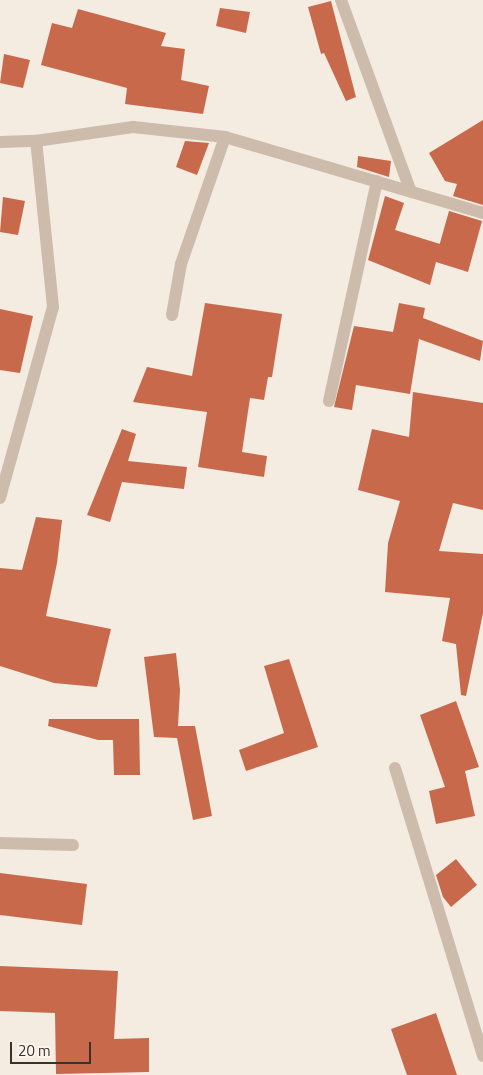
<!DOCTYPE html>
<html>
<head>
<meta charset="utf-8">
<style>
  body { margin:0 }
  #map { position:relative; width:483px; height:1075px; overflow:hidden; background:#f4ebe1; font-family:"Titillium Web",sans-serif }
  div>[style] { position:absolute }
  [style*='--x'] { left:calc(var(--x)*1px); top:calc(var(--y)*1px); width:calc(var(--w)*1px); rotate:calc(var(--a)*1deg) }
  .building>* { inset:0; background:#c8694b }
  .street>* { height:12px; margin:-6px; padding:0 6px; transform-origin:6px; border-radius:6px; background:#cdbbac }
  span { translate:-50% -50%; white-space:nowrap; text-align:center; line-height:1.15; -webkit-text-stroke:5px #fbf5ee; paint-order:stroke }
  .scale { position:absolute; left:10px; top:1042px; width:81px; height:22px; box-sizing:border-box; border:2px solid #3b302b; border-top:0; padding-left:6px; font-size:15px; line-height:18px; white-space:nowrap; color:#3b302b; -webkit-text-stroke:4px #fbf5ee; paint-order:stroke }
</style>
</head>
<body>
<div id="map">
  <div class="building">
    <div style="clip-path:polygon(331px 1px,356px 97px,346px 101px,324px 53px,321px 54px,308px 7px)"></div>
    <div style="clip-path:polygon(220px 8px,250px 12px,246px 33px,216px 26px)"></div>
    <div style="clip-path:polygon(78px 9px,166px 33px,161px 46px,185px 49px,181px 80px,209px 86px,203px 114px,125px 104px,127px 88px,41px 65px,52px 23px,72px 28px)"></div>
    <div style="clip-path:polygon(4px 54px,30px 60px,23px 88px,0 83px)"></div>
    <div style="clip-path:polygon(483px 120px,483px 205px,453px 196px,457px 184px,445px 181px,429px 153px)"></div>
    <div style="clip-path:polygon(185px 141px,209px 143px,197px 175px,176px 167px)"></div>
    <div style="clip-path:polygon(358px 156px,391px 161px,389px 177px,357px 167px)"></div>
    <div style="clip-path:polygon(385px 196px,404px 203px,395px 230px,440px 244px,438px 250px,449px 211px,482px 221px,468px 272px,436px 262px,430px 285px,368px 260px)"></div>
    <div style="clip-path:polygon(3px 197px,25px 201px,18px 235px,0 232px)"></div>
    <div style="clip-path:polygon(205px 303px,282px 314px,272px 377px,268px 377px,264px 400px,250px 398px,242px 452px,267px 456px,264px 477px,198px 467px,207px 412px,133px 402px,147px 367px,192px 376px)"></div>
    <div style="clip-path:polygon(399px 303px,425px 308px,423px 318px,483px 341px,480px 361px,419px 339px,410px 394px,356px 385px,352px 410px,334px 407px,354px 326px,393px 332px)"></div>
    <div style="clip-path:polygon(0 309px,33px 316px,20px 373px,0 370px)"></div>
    <div style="clip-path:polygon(413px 392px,483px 403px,483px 510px,453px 503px,439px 551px,483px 554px,483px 613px,466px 696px,461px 695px,456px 644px,442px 641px,450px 598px,385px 592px,388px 543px,400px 501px,358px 490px,372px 429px,409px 437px)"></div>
    <div style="clip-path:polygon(122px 429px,136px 434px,128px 461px,187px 467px,184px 489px,122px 482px,110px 522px,87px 515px)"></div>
    <div style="clip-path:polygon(36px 517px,62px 520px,57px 563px,46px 616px,111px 629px,97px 687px,54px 683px,0 666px,0 568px,22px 570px)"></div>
    <div style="clip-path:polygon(176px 653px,180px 690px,178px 726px,195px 726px,212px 816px,193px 820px,177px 738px,154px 737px,144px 657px)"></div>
    <div style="clip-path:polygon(289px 659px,318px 747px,246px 771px,239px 750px,284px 733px,264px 666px)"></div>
    <div style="clip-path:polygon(456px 701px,479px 767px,465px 771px,475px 816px,436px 824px,429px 791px,445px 787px,420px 715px)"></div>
    <div style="clip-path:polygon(49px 719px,139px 719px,140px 775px,114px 775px,113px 740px,98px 740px,48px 726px)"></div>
    <div style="clip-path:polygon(456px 859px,477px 885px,451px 907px,443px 897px,436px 875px)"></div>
    <div style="clip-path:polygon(0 873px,87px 884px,82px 925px,0 915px)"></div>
    <div style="clip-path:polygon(0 966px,118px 971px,114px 1039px,149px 1038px,149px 1072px,56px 1074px,55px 1013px,0 1011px)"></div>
    <div style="clip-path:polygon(436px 1013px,457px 1075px,407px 1075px,391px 1029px)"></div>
  </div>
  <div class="street">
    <div style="--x:341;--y:0;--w:202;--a:70"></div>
    <div style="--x:0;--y:142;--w:36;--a:-2"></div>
    <div style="--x:36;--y:141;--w:98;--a:-8.2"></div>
    <div style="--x:133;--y:127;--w:93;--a:6.2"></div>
    <div style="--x:225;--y:137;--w:269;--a:16.4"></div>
    <div style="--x:172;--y:315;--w:52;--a:-80"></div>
    <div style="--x:181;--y:264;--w:134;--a:-70.9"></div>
    <div style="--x:329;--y:401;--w:225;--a:-77.7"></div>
    <div style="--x:0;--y:498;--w:198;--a:-74.5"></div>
    <div style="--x:53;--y:307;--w:167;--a:-95.8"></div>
    <div style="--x:395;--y:768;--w:301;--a:73"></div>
    <div style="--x:0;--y:843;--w:73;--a:1.6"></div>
  </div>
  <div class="scale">20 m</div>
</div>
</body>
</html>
